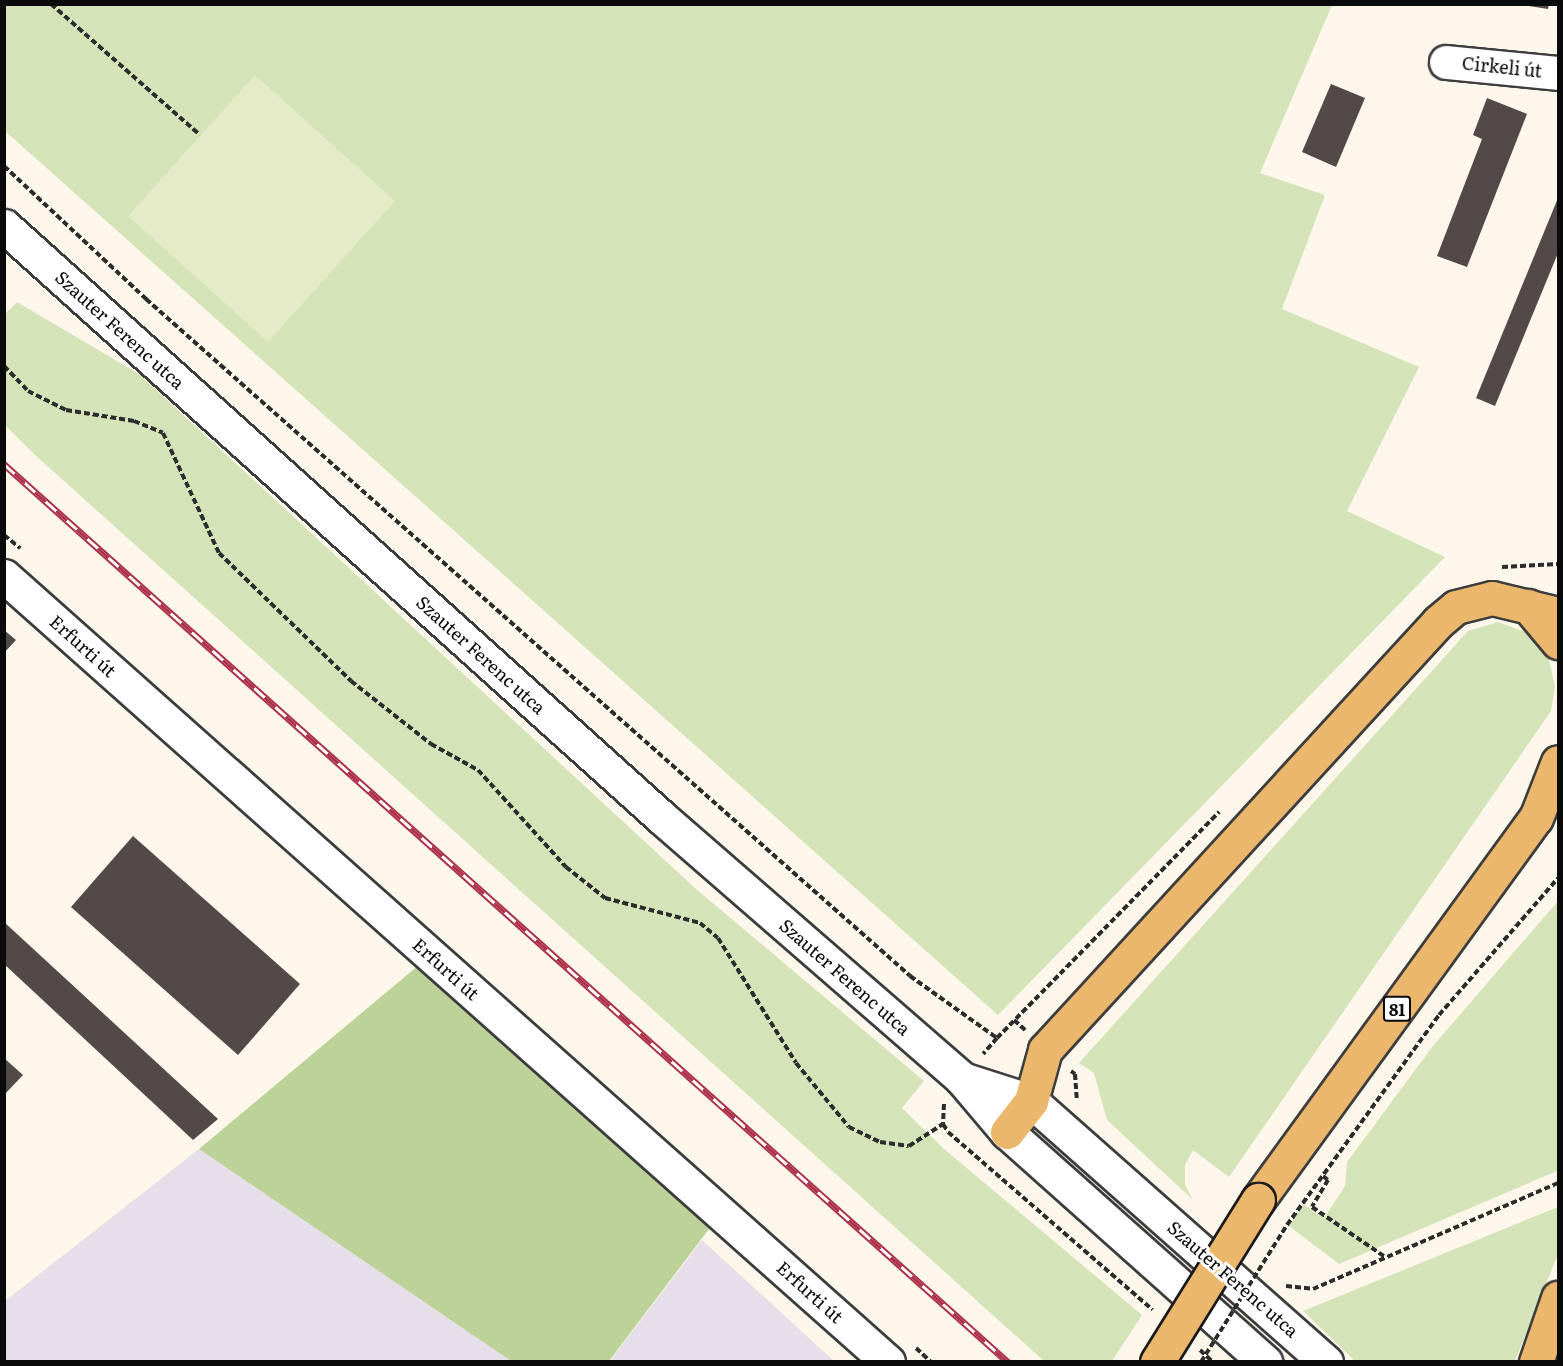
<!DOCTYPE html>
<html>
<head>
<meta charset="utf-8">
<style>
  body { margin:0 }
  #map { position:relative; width:1563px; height:1366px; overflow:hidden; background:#fdf6ea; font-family:Literata,serif }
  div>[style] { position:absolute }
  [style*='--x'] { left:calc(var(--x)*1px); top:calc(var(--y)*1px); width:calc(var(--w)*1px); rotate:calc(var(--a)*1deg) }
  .industrial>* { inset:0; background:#e6dfe9 }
  .green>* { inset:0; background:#d5e3b8 }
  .forest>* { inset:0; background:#bcd299 }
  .pitch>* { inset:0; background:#e5ebc8 }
  .building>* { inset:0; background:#524a48 }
  .path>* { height:4px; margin-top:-2px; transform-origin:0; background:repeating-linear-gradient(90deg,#2c2c2c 0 6px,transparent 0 9px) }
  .roads { filter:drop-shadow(2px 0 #3d3d3d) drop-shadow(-2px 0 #3d3d3d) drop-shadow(0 2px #3d3d3d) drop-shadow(0 -2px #3d3d3d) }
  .minor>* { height:33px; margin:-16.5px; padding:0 16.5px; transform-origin:16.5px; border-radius:16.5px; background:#fff }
  .major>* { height:33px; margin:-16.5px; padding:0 16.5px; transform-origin:16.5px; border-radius:16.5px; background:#ebb76c }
  .rail>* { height:7px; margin-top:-3.5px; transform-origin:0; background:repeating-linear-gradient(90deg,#fff 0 14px,#ac314b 0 28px); box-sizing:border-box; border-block:2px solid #ac314b }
  .path-bridge>* { height:4px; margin-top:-2px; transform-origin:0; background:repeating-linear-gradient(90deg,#2c2c2c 0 6px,transparent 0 9px) }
  .bridges { filter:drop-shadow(2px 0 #1b1b1b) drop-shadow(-2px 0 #1b1b1b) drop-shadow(0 2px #1b1b1b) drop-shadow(0 -2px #1b1b1b) }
  .major-bridge>* { height:33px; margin:-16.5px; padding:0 16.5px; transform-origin:16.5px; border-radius:16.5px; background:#ebb76c }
  span { translate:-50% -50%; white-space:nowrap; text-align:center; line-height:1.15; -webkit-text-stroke:6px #fff; paint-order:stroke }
  .shield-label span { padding:2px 4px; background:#fff; border:2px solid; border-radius:4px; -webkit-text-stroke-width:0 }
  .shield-label { font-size:16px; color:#0a0a0a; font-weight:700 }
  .street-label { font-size:18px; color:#0a0a0a }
  .frame { position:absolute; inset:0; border:6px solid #0a0a0a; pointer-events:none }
</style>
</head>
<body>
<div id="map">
  <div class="industrial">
    <div style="clip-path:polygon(199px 1149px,511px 1361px,5px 1362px,5px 1301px)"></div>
    <div style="clip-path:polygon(702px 1240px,834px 1361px,609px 1362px)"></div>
  </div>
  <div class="green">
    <div style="clip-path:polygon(5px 5px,1332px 5px,1260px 173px,1325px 195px,1282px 309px,1419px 367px,1347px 511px,1445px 557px,998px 1015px,5px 131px)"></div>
    <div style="clip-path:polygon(17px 302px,139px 374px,696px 889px,924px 1081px,902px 1108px,944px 1149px,1142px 1315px,1112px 1361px,1044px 1361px,34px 454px,5px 425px,5px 314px)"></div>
    <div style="clip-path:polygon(1498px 622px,1528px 633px,1549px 660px,1555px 686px,1551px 711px,1229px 1177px,1193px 1150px,1185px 1165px,1185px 1184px,1192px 1199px,1107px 1120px,1094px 1073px,1079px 1063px,1468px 631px)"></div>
    <div style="clip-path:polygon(1558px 901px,1557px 1171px,1339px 1264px,1289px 1226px,1303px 1204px,1324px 1218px,1345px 1186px,1347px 1162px,1433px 1046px)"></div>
    <div style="clip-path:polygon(1558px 1207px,1558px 1254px,1515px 1361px,1355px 1361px,1303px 1311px)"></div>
  </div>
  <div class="forest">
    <div style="clip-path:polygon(444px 944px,728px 1204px,609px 1361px,511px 1361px,199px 1149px)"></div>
  </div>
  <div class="pitch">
    <div style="clip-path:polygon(255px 75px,395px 201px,268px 342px,128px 216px)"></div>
  </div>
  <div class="building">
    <div style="clip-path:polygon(1517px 4px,1549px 4px,1548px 9px)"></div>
    <div style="clip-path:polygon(1331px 84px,1365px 98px,1336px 167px,1302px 152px)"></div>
    <div style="clip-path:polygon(1487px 98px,1527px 114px,1467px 267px,1437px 256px,1482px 139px,1473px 135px)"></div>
    <div style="clip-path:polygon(1558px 198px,1558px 253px,1495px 406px,1476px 398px)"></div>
    <div style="clip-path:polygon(4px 630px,16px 640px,4px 653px)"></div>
    <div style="clip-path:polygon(133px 836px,300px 984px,238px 1055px,71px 907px)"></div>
    <div style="clip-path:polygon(4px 922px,218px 1119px,193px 1140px,4px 964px)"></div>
    <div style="clip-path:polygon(4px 1058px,23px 1075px,4px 1095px)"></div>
  </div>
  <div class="path">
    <div style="--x:51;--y:4;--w:198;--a:41.3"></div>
    <div style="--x:4;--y:166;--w:195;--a:43.1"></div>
    <div style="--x:146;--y:299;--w:1021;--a:41.54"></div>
    <div style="--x:910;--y:976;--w:107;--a:35.5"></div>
    <div style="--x:997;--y:1038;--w:21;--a:131"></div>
    <div style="--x:4;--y:366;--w:35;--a:46"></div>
    <div style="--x:28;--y:391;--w:42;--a:26.6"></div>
    <div style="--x:66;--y:410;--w:69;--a:9.2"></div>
    <div style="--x:134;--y:421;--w:31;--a:22"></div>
    <div style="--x:163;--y:433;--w:132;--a:65"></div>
    <div style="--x:219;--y:553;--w:184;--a:44.1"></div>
    <div style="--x:351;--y:681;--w:102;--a:38.2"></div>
    <div style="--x:431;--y:744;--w:54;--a:29"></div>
    <div style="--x:478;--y:770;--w:131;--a:47.8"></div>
    <div style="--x:566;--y:867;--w:50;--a:38.5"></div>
    <div style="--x:605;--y:898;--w:98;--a:14.7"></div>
    <div style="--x:700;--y:923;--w:23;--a:40"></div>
    <div style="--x:718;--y:938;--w:147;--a:58"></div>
    <div style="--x:796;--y:1063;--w:83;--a:50.4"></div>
    <div style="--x:849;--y:1127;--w:34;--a:26"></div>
    <div style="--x:880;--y:1142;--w:29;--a:8"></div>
    <div style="--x:909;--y:1146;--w:40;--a:-32.9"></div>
    <div style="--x:4;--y:535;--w:21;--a:39"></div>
    <div style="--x:1502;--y:567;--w:56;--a:-3.1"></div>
    <div style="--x:1014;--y:1020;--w:15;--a:42"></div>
    <div style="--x:997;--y:1038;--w:317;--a:-45.5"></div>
    <div style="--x:1071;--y:1071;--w:5;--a:37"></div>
    <div style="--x:1075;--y:1074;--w:26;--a:86"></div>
    <div style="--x:944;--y:1104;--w:20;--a:93"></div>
    <div style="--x:943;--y:1124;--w:9;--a:58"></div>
    <div style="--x:948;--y:1132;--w:271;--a:41"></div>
    <div style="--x:1323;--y:1176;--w:6;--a:39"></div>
    <div style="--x:1328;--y:1180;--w:31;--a:121"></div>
    <div style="--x:1312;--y:1207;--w:88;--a:34.4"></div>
    <div style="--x:1287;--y:1225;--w:259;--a:-54.1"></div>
    <div style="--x:1439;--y:1015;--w:181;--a:-49"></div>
    <div style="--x:1286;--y:1286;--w:27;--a:6"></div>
    <div style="--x:1313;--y:1289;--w:267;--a:-23.4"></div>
    <div style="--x:916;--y:1348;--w:21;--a:43"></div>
    <div style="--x:1200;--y:1350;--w:18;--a:43"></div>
  </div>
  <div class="roads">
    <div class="minor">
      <div style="--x:1446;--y:62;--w:113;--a:5.6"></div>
      <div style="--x:4;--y:226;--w:884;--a:41.97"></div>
      <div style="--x:661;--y:817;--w:399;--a:41"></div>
      <div style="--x:962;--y:1079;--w:70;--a:49.7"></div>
      <div style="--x:1007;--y:1132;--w:346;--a:41.7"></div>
      <div style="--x:4;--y:576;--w:1183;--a:41.64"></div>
      <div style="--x:962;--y:1079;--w:72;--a:17.7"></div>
      <div style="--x:1031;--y:1101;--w:394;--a:41.5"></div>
    </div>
    <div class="major">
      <div style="--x:1528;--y:606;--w:47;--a:50.2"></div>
      <div style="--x:1007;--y:1132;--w:39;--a:-52"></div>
      <div style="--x:1031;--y:1101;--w:53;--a:-74.6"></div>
      <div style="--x:1045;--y:1050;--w:581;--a:-47.44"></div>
      <div style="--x:1438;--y:622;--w:23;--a:-40"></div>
      <div style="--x:1456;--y:607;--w:37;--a:-14"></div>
      <div style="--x:1492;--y:598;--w:68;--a:13.6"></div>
      <div style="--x:1258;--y:1200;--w:472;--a:-54"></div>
      <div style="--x:1536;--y:818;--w:60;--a:-68.6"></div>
      <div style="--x:1536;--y:1362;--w:68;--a:-71"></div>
    </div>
  </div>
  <div class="rail">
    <div style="--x:4;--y:464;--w:1347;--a:41.81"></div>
  </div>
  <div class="path-bridge">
    <div style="--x:1201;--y:1362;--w:162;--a:-57.9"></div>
  </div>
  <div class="bridges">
    <div class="major-bridge">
      <div style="--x:1157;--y:1362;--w:191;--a:-58.1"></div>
    </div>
  </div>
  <div class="shield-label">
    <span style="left:1397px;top:1009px">81</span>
  </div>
  <div class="street-label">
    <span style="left:1502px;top:67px;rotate:6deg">Cirkeli út</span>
    <span style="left:120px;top:330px;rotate:42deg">Szauter Ferenc utca</span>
    <span style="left:83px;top:646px;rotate:42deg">Erfurti út</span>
    <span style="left:481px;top:655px;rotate:42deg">Szauter Ferenc utca</span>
    <span style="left:446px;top:969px;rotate:42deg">Erfurti út</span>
    <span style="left:845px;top:977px;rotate:41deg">Szauter Ferenc utca</span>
    <span style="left:1233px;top:1279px;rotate:41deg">Szauter Ferenc utca</span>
    <span style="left:810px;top:1292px;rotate:42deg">Erfurti út</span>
  </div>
  <div class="frame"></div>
</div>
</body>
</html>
